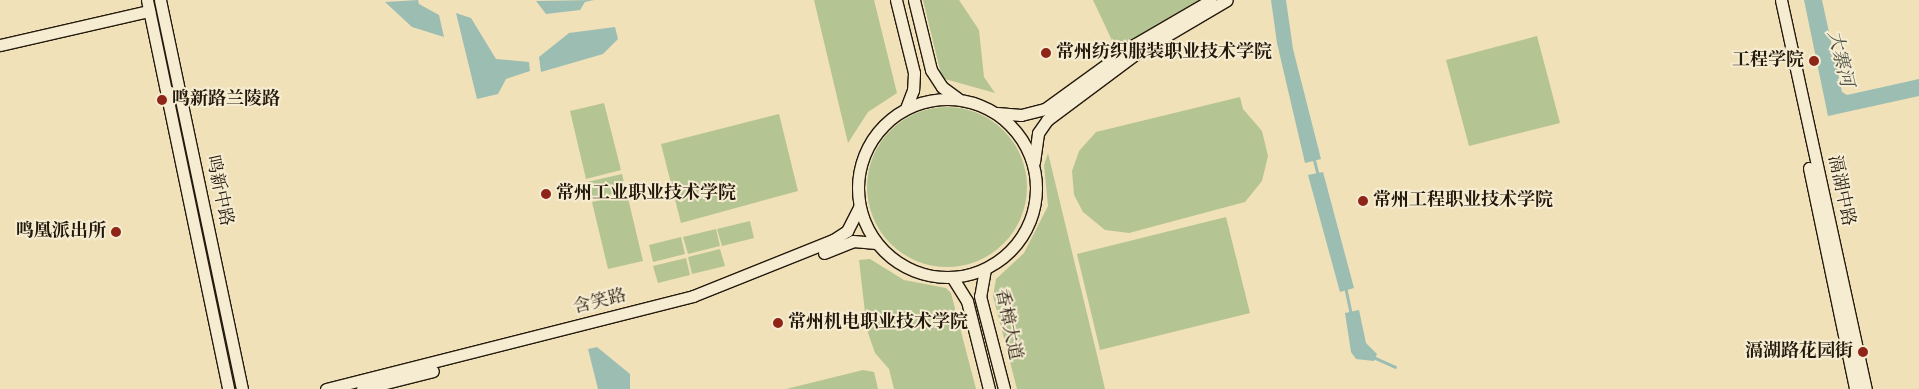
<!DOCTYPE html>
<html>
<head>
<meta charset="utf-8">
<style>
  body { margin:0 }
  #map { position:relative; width:1919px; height:389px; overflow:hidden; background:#f1e1b9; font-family:"Sorts Mill Goudy","Noto Serif SC",serif }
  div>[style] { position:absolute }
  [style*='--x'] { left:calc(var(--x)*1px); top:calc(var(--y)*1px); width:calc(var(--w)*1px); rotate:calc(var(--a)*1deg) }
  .green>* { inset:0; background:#b5c493 }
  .round { border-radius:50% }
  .water>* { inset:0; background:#9bbdb2 }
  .stream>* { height:2.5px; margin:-1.25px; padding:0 1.25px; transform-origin:1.25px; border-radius:1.25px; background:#9bbdb2 }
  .roads { filter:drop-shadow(1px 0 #241a0c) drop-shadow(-1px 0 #241a0c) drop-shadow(0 1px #241a0c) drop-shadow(0 -1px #241a0c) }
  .secondary>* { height:11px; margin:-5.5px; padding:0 5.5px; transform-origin:5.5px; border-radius:5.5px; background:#f6ecd2 }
  .secondary>.ring { margin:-5.5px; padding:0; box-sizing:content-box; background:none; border:11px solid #f6ecd2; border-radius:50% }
  .dots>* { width:14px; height:14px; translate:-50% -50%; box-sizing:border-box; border:2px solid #f6ecd2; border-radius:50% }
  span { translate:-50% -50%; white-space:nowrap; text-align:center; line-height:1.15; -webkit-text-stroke:4px #f6ecd2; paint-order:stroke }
  .poi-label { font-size:18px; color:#241a0c; font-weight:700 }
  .left { translate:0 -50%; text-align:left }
  .right { translate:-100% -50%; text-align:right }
  .street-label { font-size:18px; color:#241a0c }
  .water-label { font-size:19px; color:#4e5346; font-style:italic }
</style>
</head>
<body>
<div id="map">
  <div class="green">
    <div style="clip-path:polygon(814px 0,874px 0,897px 93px,868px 112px,848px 143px)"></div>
    <div style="clip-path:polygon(923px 0,959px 0,979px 30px,984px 77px,995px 93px,945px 79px,941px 74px)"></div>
    <div style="clip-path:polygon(1093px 0,1199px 0,1116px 49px)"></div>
    <div style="clip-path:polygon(1537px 36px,1560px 123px,1469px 146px,1446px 60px)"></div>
    <div style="clip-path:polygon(1240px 97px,1243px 109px,1262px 131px,1268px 156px,1262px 181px,1245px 202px,1129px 233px,1105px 230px,1083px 212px,1074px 195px,1072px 171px,1079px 151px,1096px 132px)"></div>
    <div style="clip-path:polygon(604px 103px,621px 170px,586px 179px,570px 111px)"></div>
    <div class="round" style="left:867px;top:107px;width:160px;height:160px"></div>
    <div style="clip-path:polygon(779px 114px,798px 191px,681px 223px,661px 144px)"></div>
    <div style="clip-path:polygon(1048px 153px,1098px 359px,1105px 389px,1017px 389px,993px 296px,996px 279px,1024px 253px,1048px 206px,1044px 165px)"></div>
    <div style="clip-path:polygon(622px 174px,626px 191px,591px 199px,587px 182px)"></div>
    <div style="clip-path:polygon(627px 194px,643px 261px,608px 269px,592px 202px)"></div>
    <div style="clip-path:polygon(1226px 217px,1250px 313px,1100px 350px,1077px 254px)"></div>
    <div style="clip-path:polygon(750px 221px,754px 238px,722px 246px,717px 229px)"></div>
    <div style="clip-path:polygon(716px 229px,720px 246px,688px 254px,683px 237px)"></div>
    <div style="clip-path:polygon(681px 237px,685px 254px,653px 262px,649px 245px)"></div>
    <div style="clip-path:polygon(720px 249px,725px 266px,692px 274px,688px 257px)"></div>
    <div style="clip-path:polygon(686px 258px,690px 275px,658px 283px,653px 266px)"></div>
    <div style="clip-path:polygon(870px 259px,904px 280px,946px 288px,951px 293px,976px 389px,894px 389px,889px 369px,875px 353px,867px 330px,859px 260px)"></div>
    <div style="clip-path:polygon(863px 370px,874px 372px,878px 389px,786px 389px)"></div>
  </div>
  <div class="water">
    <div style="clip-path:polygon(418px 0,419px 4px,439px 15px,444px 37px,412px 27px,385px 2px)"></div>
    <div style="clip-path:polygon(594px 0,585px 2px,580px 10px,546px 14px,536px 1px)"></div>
    <div style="clip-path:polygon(1271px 0,1286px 0,1293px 49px,1321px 159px,1305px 163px,1277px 43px)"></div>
    <div style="clip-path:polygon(1804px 0,1822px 0,1842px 92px,1847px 95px,1919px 79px,1919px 96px,1828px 116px)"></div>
    <div style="clip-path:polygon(456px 13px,471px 18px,496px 59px,529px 62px,530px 71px,506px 79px,498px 94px,477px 99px)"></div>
    <div style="clip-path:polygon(615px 27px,618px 39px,603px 54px,541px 72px,539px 57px,569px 33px)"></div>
    <div style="clip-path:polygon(1323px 172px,1354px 288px,1340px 292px,1308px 175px)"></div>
    <div style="clip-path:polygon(1359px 310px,1366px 343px,1377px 354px,1374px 361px,1356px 359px,1351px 352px,1345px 313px)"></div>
    <div style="clip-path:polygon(597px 347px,630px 374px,630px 389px,598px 389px,588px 349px)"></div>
  </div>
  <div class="stream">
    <div style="--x:1314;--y:158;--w:16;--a:76"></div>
    <div style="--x:1346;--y:289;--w:25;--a:78"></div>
    <div style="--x:1373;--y:357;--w:24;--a:24"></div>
  </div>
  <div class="roads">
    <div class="secondary">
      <div style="--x:147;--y:0;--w:397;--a:78.2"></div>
      <div style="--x:160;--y:0;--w:398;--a:78.1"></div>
      <div style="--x:896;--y:0;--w:75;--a:76.1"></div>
      <div style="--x:914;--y:73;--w:17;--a:93"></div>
      <div style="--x:913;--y:90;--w:19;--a:111"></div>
      <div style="--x:914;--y:0;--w:72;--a:76.3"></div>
      <div style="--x:931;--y:70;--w:20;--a:57"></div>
      <div style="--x:942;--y:87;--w:19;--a:36"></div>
      <div style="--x:1781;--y:0;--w:398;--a:77.7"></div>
      <div style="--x:0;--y:45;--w:153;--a:-12.9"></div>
      <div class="ring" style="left:858px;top:99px;width:167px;height:167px"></div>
      <div style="--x:997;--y:113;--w:24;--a:5"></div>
      <div style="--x:1021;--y:115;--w:25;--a:-14"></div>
      <div style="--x:1045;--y:109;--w:107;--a:-35.9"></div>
      <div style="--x:1132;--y:46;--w:91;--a:-30.2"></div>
      <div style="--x:1034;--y:162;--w:29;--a:-82"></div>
      <div style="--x:1038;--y:133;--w:16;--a:-55"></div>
      <div style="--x:1047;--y:120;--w:112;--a:-36.7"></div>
      <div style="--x:1137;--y:53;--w:104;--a:-30.5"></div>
      <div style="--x:1809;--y:168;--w:226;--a:78.2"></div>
      <div style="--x:824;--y:253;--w:31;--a:-22"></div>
      <div style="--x:853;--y:241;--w:23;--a:5"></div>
      <div style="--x:985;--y:269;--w:27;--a:100"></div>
      <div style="--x:980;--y:296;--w:96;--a:75.5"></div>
      <div style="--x:952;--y:277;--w:28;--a:58"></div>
      <div style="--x:967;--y:301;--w:91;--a:76"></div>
      <div style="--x:326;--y:389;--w:379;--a:-14.2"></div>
      <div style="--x:693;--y:296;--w:151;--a:-21.8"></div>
      <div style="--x:833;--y:240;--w:17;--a:-33"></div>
      <div style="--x:847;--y:231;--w:27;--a:-63"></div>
      <div style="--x:362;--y:389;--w:73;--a:-14.2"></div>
    </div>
  </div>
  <div class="dots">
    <div style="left:1046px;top:53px;background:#8f2418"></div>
    <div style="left:1814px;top:61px;background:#8f2418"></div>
    <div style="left:162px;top:100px;background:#8f2418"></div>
    <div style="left:546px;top:194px;background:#8f2418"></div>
    <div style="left:1363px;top:201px;background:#8f2418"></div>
    <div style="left:116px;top:232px;background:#8f2418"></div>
    <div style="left:778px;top:323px;background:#8f2418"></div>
    <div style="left:1863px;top:352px;background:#8f2418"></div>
  </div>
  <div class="poi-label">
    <span class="left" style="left:1056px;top:53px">常州纺织服装职业技术学院</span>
    <span class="right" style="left:1804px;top:61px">工程学院</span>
    <span class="left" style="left:172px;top:100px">鸣新路兰陵路</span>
    <span class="left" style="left:556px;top:194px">常州工业职业技术学院</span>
    <span class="left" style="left:1373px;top:201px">常州工程职业技术学院</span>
    <span class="right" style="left:106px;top:232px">鸣凰派出所</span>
    <span class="left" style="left:788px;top:323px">常州机电职业技术学院</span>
    <span class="right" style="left:1853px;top:352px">滆湖路花园街</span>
  </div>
  <div class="street-label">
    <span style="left:218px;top:191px;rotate:78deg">鸣新中路</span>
    <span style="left:1840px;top:191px;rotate:78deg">滆湖中路</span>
    <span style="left:600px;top:303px;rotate:-14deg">含笑路</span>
    <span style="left:1007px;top:325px;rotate:78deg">香樟大道</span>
  </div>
  <div class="water-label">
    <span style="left:1839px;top:59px;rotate:76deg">大寨河</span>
  </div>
</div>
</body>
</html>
